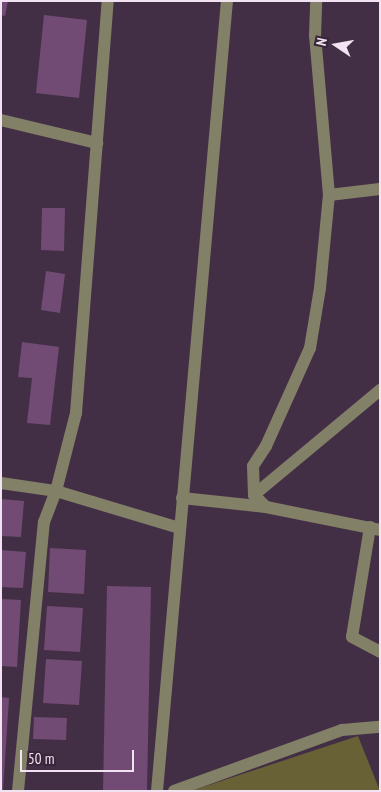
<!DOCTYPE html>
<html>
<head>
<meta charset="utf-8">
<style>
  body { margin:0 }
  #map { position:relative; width:381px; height:792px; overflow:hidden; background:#432f45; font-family:"PT Sans Narrow",sans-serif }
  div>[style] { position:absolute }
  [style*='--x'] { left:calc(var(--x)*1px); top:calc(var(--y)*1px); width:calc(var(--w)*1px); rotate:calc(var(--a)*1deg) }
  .green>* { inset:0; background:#676135 }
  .building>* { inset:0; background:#714b73 }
  .minor>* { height:12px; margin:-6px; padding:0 6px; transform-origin:6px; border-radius:6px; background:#838068 }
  span { translate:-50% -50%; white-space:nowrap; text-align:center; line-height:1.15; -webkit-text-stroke:4px #39253a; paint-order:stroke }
  .frame { position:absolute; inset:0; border:2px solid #f1e3f1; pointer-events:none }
  .north { position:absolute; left:311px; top:20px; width:50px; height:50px; -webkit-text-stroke:4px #39253a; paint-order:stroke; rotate:282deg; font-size:14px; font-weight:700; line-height:20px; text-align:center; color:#f1e3f1 }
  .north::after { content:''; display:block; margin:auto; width:18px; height:22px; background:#f1e3f1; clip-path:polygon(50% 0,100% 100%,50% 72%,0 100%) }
  .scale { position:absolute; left:20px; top:750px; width:114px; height:22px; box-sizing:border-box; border:2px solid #f1e3f1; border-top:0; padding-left:6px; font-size:15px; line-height:18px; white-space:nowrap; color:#f1e3f1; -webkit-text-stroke:4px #39253a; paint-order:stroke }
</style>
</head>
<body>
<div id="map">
  <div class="green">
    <div style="clip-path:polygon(358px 736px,380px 791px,191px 791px)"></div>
  </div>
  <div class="building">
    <div style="clip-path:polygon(1px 1px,8px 1px,5px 16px,1px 15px)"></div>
    <div style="clip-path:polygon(44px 15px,87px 20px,79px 98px,36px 93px)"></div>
    <div style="clip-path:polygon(42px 208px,65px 208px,64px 251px,41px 250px)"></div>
    <div style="clip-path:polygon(46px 271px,65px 274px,60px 313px,41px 310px)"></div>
    <div style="clip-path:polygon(22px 342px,59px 347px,50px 425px,27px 423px,32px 378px,18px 377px)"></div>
    <div style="clip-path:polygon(1px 499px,24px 501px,21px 537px,1px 536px)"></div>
    <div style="clip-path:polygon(50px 548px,86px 550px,84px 594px,48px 592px)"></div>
    <div style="clip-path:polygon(1px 550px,26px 552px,23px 588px,1px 587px)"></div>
    <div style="clip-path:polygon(107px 586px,151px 587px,147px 791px,103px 791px)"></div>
    <div style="clip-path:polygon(1px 599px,21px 600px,17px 667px,1px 666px)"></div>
    <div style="clip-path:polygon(47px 606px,83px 608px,80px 652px,44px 650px)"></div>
    <div style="clip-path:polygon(46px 659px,82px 661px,79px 705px,43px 703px)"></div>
    <div style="clip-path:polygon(1px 697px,9px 698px,3px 791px,1px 791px)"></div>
    <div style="clip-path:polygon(34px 717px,67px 718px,66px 740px,33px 739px)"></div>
  </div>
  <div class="minor">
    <div style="--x:1;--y:120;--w:99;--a:13.5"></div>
    <div style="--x:329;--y:195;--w:51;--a:-6.7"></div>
    <div style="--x:1;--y:483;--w:56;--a:8.3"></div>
    <div style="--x:56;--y:491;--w:128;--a:16.7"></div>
    <div style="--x:254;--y:495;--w:164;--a:-39.8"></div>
    <div style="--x:182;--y:498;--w:84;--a:6.1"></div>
    <div style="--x:266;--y:507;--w:116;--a:11.4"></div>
    <div style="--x:266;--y:507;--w:17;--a:-135"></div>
    <div style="--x:254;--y:495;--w:29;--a:-92"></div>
    <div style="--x:253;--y:466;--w:24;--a:-57"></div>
    <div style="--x:266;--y:446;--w:107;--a:-65.8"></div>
    <div style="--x:310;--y:348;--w:61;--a:-80.5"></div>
    <div style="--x:320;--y:288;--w:93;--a:-84.5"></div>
    <div style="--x:329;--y:195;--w:160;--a:-95"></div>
    <div style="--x:315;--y:36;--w:35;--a:-88"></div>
    <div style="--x:370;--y:527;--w:111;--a:99.3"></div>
    <div style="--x:352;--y:637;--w:32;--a:28"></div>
    <div style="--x:18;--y:791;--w:270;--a:-84.5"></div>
    <div style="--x:44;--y:522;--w:33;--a:-69"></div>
    <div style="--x:56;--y:491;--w:81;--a:-75.6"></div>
    <div style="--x:76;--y:413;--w:413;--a:-85.6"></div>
    <div style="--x:157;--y:791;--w:793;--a:-84.94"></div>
    <div style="--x:174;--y:791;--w:179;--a:-20"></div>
    <div style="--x:342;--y:730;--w:38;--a:-5"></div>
  </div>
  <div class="frame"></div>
  <div class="north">N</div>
  <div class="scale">50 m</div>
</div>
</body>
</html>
